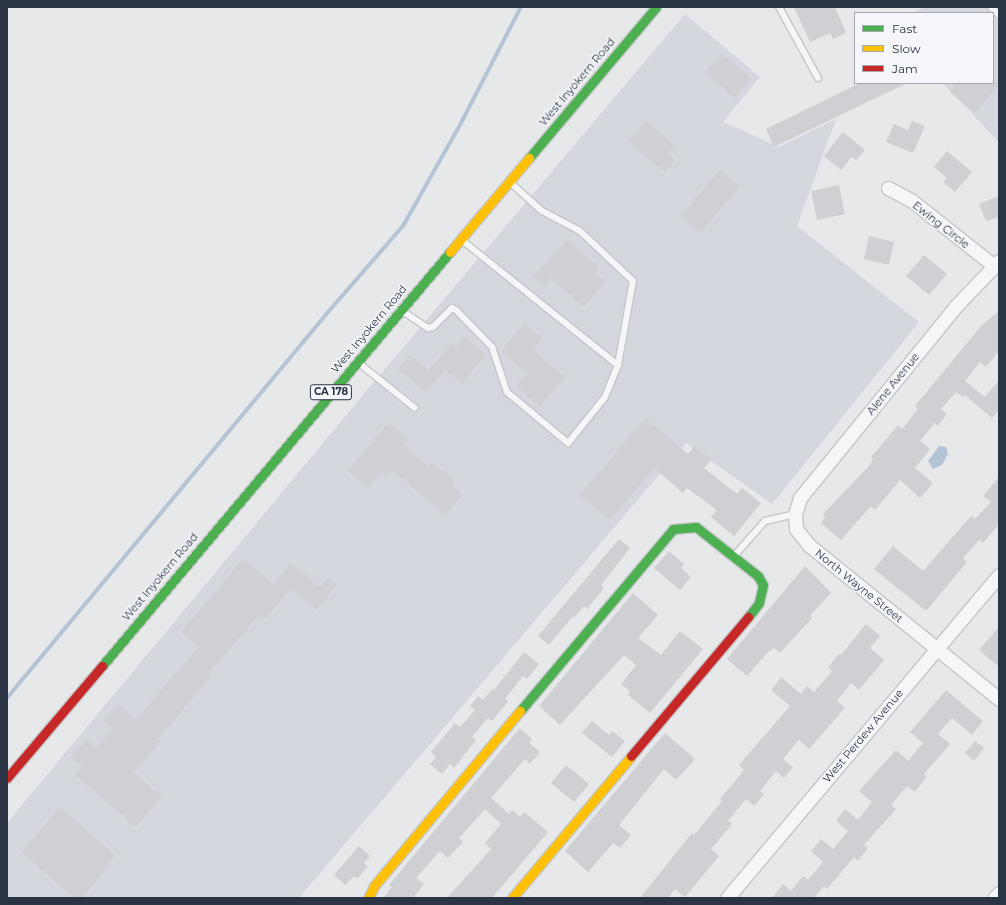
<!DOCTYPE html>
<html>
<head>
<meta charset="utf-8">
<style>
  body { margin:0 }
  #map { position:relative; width:1006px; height:905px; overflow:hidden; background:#e6e8ea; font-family:Montserrat,sans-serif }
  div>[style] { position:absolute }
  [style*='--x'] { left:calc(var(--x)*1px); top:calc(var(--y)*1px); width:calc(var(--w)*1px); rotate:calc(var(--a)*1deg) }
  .built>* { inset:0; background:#d4d7dd }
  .water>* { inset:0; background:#b4c4d5 }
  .stream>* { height:4px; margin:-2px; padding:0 2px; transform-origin:2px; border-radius:2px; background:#b4c4d5 }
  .building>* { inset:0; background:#ced0d3 }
  .roads { filter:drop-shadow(1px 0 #c4c6c8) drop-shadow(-1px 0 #c4c6c8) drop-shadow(0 1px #c4c6c8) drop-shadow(0 -1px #c4c6c8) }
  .lane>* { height:6px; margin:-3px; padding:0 3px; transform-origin:3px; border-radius:3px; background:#f5f6f7 }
  .street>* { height:13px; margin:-6.5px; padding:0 6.5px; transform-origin:6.5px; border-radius:6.5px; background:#f5f6f7 }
  .fast>* { height:9px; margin:-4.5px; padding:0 4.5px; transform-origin:4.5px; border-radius:4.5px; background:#4caf50 }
  .slow>* { height:9px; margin:-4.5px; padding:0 4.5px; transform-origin:4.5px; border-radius:4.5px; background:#ffc107 }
  .jam>* { height:9px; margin:-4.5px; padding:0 4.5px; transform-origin:4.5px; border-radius:4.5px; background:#c62828 }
  span { translate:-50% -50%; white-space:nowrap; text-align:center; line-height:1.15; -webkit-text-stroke:3px #f4f6f9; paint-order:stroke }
  .shield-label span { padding:1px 3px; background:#f4f6f9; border:1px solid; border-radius:3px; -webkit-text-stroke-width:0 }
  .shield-label { font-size:10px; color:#2b3445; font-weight:700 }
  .street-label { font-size:11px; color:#2b3445 }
  .frame { position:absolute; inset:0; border:8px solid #2b3445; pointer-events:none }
  .legend { position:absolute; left:854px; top:12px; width:140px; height:72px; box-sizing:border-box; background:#f4f6f9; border:1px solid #a4a8b1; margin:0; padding:5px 7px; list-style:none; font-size:12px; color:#2b3445 }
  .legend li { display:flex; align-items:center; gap:8px; height:20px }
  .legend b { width:20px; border:1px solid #a4a8b1 }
</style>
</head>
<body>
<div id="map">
  <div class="built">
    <div style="clip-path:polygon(924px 7px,999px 7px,999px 142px,943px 83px,993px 83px,993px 13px,913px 13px)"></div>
    <div style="clip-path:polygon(685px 14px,760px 77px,723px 122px,779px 147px,836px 119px,797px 226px,919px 322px,772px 504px,686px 443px,299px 898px,7px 898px,7px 823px,363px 395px)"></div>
  </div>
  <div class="water">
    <div style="clip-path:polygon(939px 446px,946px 447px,948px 454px,942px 465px,933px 469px,928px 461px)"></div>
  </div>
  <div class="stream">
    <div style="--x:7;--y:698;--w:503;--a:-50.24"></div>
    <div style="--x:329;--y:311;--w:113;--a:-49"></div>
    <div style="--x:403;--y:226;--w:116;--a:-60.6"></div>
    <div style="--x:460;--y:125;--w:133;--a:-62.7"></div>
  </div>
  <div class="building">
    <div style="clip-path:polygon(794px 7px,835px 7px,846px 33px,833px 39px,830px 33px,810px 42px)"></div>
    <div style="clip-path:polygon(722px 54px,751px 78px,735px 98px,705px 73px)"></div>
    <div style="clip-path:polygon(860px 83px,907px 83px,774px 147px,766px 129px)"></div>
    <div style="clip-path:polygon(957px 83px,999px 83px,999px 84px,975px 113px,950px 92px)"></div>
    <div style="clip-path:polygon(646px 121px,675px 146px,668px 154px,675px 160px,665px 172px,628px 142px)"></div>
    <div style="clip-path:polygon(912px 121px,925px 126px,913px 153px,886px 142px,894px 124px,908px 130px)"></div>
    <div style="clip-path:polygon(843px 132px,865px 150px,856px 160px,852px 157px,841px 170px,824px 156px)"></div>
    <div style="clip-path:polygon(947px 151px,972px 172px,955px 192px,943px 182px,947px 178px,934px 167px)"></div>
    <div style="clip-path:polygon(720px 170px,740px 187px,700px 233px,680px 216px)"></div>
    <div style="clip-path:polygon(839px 185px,845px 214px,817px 220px,811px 191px)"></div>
    <div style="clip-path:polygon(999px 196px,999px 217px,986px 221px,979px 204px)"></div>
    <div style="clip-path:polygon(869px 236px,894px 242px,889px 265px,864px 259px)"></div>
    <div style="clip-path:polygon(567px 239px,600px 268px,595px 273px,606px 282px,584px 307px,551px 278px,544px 287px,533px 277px)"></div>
    <div style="clip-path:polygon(924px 255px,947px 274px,929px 295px,906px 276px)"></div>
    <div style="clip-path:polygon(999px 311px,999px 351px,986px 367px,980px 362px,965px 381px,985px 397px,999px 380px,999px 410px,992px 418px,965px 395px,963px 397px,956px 392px,941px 409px,947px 414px,938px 426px,935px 423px,920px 441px,930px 449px,915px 468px,933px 483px,920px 498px,900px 480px,875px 510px,871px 506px,841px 540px,821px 523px,825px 517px,823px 514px,869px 466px,873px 459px,871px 457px,898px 425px,902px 429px,918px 409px,915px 406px,982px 325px)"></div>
    <div style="clip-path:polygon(524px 323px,542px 338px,533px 350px,565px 377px,540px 407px,516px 386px,527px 373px,501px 352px)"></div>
    <div style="clip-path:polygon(465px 336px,486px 355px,461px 384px,445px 370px,427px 392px,398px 369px,410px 355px,429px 370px,452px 343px,456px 347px)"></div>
    <div style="clip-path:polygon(645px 418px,688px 454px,695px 446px,711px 460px,704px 468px,737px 494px,742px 488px,761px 503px,734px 536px,711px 517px,717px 510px,687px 488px,683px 493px,654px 468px,610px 520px,580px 495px)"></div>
    <div style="clip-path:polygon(389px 422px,409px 440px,404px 446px,428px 466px,431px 462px,455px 481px,452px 486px,462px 495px,445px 515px,392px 470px,387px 476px,382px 472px,368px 488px,348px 471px)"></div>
    <div style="clip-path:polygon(999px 477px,999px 524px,983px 543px,979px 540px,963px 558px,967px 562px,926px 611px,874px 569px,893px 546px,923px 571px,971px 516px,975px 519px,991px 502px,983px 496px)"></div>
    <div style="clip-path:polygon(619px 539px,630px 548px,601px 585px,604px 588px,587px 609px,584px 606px,574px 618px,573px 616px,549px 645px,538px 636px)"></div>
    <div style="clip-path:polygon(669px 551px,684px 564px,681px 568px,691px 577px,680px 590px,654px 568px)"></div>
    <div style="clip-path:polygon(243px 559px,273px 584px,291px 563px,320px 587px,328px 578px,337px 585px,316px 610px,291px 589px,264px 620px,259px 615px,208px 674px,211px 676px,158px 739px,161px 741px,134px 773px,162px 797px,136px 827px,75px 775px,82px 767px,71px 758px,86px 740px,96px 749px,112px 729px,103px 721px,118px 704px,136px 720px,198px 647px,181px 632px)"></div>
    <div style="clip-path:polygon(805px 566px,831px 593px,810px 616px,812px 618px,780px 653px,774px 648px,768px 652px,747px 676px,727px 659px)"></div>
    <div style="clip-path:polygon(633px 593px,658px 615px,638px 638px,661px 655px,680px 631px,703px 649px,650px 713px,628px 695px,630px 691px,621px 684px,636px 665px,624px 655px,560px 725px,539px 706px)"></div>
    <div style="clip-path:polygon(866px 624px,880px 636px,870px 648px,884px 660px,859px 690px,851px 683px,837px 701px,845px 708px,809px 749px,799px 740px,783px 759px,793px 767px,784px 778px,776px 771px,760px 791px,764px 794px,754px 806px,746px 799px,728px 821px,732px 824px,711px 849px,719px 856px,685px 897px,675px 889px,668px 898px,640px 898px,692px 833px,694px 835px,722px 801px,720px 799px,744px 770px,739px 765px,790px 706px,771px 690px,781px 677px,801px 694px,807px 686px,814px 692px,832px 671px,828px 667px,839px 654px,841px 655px)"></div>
    <div style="clip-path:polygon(999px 627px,999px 667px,979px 650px)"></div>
    <div style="clip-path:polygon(524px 652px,539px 664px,527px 679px,523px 676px,505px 699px,508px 702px,492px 721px,488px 718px,472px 737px,476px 740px,454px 768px,450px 764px,442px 774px,430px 764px,436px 757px,431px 752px,455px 723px,460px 727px,475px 710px,470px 706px,478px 696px,483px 700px,492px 689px,494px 690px)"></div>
    <div style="clip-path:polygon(946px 690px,983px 721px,972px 735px,952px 718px,938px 734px,950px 744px,924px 774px,927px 777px,915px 792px,907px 786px,891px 805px,896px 809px,864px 845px,868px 848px,858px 861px,854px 857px,827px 889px,824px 886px,814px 898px,772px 898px,783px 884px,791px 891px,803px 876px,808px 880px,823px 862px,811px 851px,821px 839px,833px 849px,848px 831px,836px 821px,845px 809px,858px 820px,872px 802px,859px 791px,896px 750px,908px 761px,923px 743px,910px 732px)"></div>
    <div style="clip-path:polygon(592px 721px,609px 735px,612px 731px,625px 741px,612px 757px,582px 733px)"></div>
    <div style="clip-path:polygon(520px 728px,532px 739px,529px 743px,540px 752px,530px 764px,525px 759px,491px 798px,509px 814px,512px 810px,520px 817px,524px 812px,548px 832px,492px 898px,447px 898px,491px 849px,485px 843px,501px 824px,485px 809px,459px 838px,463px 842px,448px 858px,440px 851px,416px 878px,424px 884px,413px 898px,383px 898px,392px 887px,389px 885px)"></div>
    <div style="clip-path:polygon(665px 733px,695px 759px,676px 780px,664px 769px,619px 825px,631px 835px,620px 848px,613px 843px,588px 872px,565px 851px)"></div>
    <div style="clip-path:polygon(975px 741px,984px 748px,974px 761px,965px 753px)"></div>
    <div style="clip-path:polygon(566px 765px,589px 784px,574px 802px,551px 783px)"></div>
    <div style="clip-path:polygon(60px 807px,115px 855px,108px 863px,110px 865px,82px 898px,74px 898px,21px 852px)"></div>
    <div style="clip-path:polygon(359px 846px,370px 856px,364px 863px,368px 866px,357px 879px,354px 876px,345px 885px,334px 875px)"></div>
  </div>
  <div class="roads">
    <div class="lane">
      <div style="--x:779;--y:7;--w:81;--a:61.2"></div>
      <div style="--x:991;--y:7;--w:11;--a:45"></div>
      <div style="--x:463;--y:241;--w:198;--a:38.7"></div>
      <div style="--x:404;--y:312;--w:29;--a:34"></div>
      <div style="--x:428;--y:328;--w:5;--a:-11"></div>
      <div style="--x:433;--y:327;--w:27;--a:-45"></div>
      <div style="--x:452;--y:308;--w:4;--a:27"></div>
      <div style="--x:456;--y:310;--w:52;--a:45.8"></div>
      <div style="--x:492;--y:347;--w:47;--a:71.6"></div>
      <div style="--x:507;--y:392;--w:80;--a:39.9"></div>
      <div style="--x:568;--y:443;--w:59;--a:-51.2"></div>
      <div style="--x:605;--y:397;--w:35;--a:-68"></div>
      <div style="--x:618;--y:365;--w:85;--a:-79.9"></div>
      <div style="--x:633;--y:281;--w:73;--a:-136.7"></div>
      <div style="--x:580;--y:231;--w:43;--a:-152.2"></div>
      <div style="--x:542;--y:211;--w:40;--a:-138"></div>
      <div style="--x:360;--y:364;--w:70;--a:38.7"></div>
      <div style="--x:735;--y:555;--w:45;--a:-48.6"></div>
      <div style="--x:765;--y:521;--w:31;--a:-13"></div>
    </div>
    <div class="street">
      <div style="--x:888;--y:188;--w:26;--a:28"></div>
      <div style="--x:911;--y:200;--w:105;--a:38.4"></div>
      <div style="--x:999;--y:261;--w:62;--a:133.7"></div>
      <div style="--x:956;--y:306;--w:247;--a:129.1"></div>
      <div style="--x:800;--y:498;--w:17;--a:107"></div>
      <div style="--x:795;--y:514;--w:15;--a:86"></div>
      <div style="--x:796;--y:529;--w:22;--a:51"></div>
      <div style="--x:810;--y:546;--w:243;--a:39"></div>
      <div style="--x:727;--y:898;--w:422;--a:-49.9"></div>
      <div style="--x:994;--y:898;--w:7;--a:-45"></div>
    </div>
    <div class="fast">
      <div style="--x:529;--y:158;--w:197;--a:-49.9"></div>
      <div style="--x:102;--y:666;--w:541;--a:-49.95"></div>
      <div style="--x:520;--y:711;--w:238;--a:-49.9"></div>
      <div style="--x:673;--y:529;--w:23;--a:-5"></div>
      <div style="--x:696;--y:527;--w:79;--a:38.3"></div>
      <div style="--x:758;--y:576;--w:10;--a:61"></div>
      <div style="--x:763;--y:585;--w:18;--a:103"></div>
      <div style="--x:759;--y:603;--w:18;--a:128"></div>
    </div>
    <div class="slow">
      <div style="--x:450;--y:252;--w:123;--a:-50"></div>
      <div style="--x:368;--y:898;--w:13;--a:-63"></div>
      <div style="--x:374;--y:886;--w:228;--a:-50.2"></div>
      <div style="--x:512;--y:898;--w:185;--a:-50"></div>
    </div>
    <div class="jam">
      <div style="--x:631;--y:756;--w:182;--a:-49.9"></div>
      <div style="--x:7;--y:778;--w:147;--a:-49.7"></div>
    </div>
  </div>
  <div class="shield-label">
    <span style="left:331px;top:392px">CA 178</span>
  </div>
  <div class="street-label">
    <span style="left:577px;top:82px;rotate:-50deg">West Inyokern Road</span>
    <span style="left:941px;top:225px;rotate:38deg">Ewing Circle</span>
    <span style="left:369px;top:329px;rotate:-50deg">West Inyokern Road</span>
    <span style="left:893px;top:384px;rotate:-51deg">Alene Avenue</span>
    <span style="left:160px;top:577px;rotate:-50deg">West Inyokern Road</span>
    <span style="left:859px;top:586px;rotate:39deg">North Wayne Street</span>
    <span style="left:863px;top:736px;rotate:-50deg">West Perdew Avenue</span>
  </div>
  <div class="frame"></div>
  <ul class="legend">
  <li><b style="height:5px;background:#4caf50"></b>Fast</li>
  <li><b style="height:5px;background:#ffc107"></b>Slow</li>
  <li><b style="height:5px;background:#c62828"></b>Jam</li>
  </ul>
</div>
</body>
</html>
